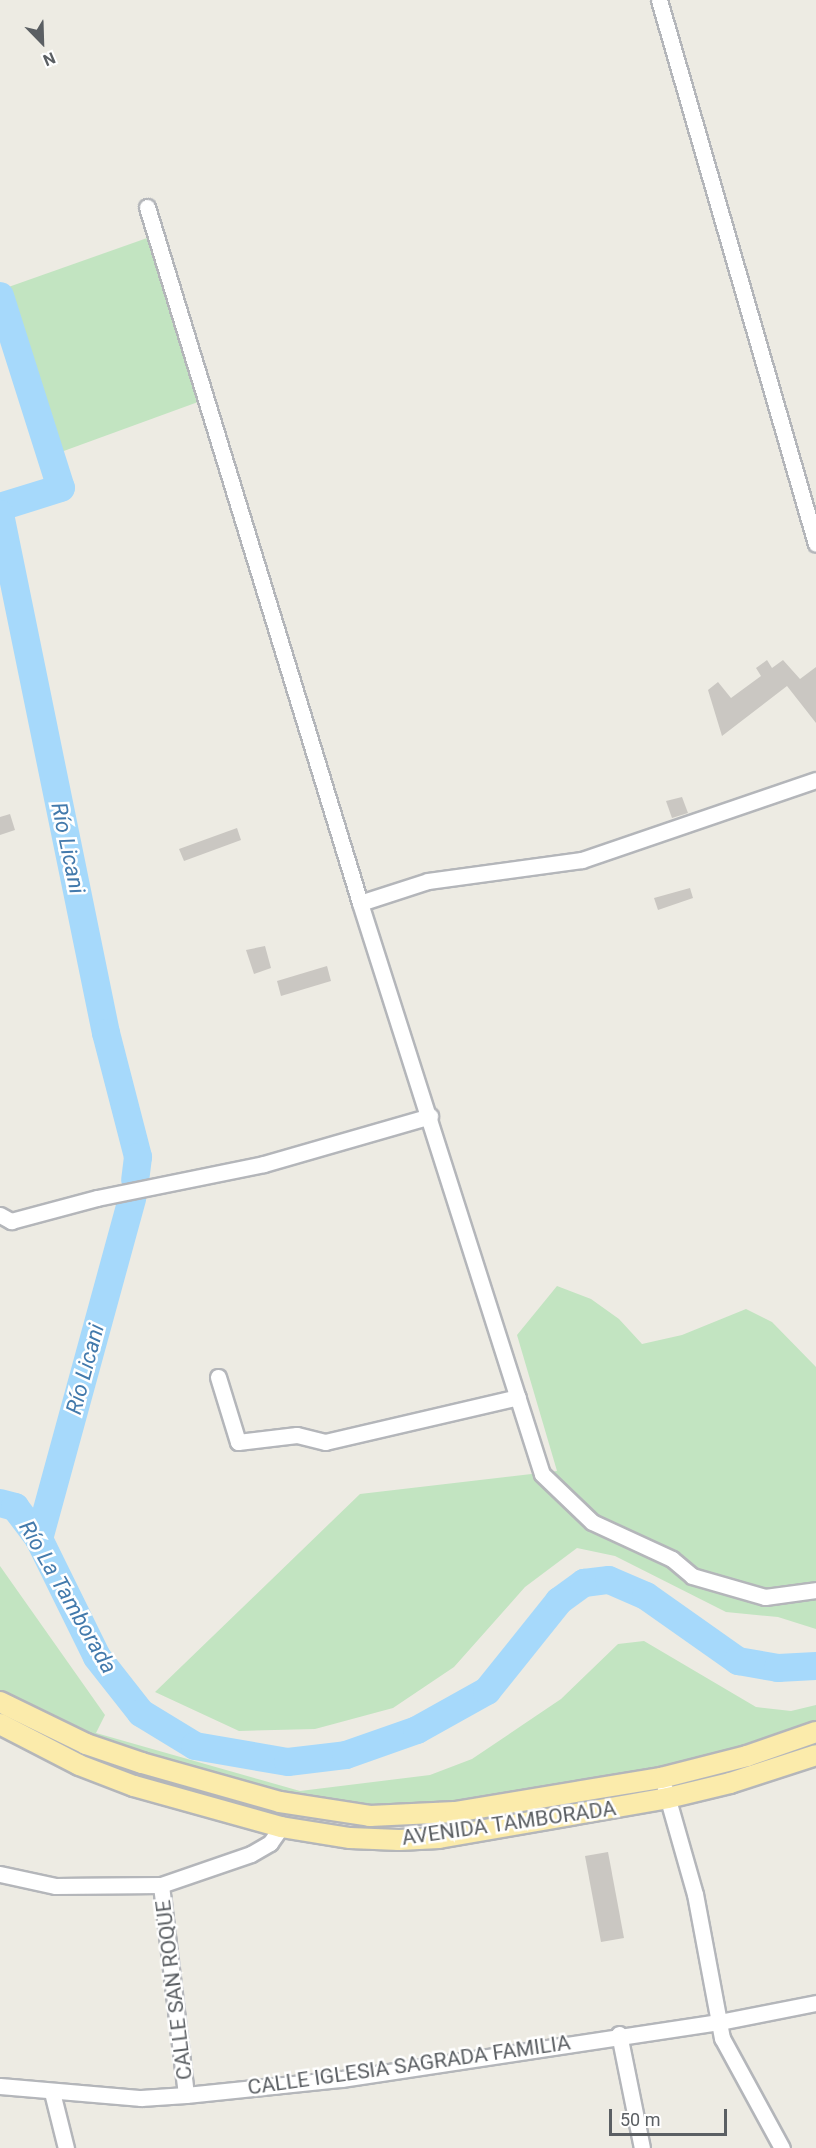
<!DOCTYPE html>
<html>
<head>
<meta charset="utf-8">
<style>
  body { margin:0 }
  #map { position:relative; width:816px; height:2148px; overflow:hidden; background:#edebe3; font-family:Roboto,sans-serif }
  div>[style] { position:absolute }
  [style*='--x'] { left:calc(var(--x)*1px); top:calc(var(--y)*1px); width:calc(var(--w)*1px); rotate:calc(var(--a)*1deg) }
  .green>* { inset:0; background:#c2e4c1 }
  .river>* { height:28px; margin:-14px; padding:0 14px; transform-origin:14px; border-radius:14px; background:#a6d9fb }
  .building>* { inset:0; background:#cac7c2 }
  .roads { filter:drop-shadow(2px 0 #b4b6ba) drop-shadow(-2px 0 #b4b6ba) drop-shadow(0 2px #b4b6ba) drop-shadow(0 -2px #b4b6ba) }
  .minor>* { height:15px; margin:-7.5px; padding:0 7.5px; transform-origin:7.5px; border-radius:7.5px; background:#fff }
  .major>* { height:20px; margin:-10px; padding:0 10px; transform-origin:10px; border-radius:10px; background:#fbebab }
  span { translate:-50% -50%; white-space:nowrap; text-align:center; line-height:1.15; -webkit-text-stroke:5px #fff; paint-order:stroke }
  .street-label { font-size:21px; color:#5b5f63 }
  .water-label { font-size:22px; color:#437aac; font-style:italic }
  .north { position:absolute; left:12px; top:12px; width:60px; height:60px; -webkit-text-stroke:4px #fff; paint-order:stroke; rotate:157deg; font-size:16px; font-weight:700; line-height:24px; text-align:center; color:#5b5f63 }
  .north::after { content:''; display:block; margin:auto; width:21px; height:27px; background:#5b5f63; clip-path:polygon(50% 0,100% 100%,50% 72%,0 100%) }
  .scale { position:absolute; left:609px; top:2109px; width:118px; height:27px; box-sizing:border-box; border:3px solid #5b5f63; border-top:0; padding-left:8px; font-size:18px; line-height:21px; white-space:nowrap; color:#5b5f63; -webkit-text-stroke:4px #fff; paint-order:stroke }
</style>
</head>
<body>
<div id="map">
  <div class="green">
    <div style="clip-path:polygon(150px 237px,198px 402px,50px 456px,0 290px)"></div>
    <div style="clip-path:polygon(557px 1286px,591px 1299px,619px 1319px,642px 1344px,682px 1335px,746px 1309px,772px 1322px,816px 1367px,816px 1629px,778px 1617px,726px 1612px,615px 1556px,577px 1548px,525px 1587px,454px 1667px,393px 1708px,315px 1729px,239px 1731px,155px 1692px,360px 1494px,557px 1471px,517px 1335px)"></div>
    <div style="clip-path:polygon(0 1566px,105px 1715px,96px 1733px,300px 1791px,430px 1775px,472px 1759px,561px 1699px,618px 1644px,644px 1641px,756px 1707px,791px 1711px,816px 1705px,816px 1722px,717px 1755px,560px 1787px,423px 1806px,328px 1804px,267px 1792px,142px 1756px,88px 1735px,0 1691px)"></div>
  </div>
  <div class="river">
    <div style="--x:0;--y:296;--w:201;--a:72.4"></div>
    <div style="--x:61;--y:488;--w:64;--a:162.7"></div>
    <div style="--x:0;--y:514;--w:530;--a:78.46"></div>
    <div style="--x:106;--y:1033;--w:128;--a:75.5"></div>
    <div style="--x:138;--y:1157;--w:23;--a:97"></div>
    <div style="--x:0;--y:1503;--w:16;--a:15"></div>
    <div style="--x:15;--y:1507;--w:40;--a:53"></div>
    <div style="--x:39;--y:1539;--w:131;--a:63.8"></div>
    <div style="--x:97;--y:1657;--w:71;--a:51.8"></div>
    <div style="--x:141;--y:1713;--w:63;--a:31.4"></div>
    <div style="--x:195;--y:1746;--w:94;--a:9.8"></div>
    <div style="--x:288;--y:1762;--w:58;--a:-6.9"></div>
    <div style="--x:346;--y:1755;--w:75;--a:-19.4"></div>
    <div style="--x:417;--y:1730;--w:80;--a:-29.1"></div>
    <div style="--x:487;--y:1691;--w:115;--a:-51.3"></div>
    <div style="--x:559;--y:1601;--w:31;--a:-36"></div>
    <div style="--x:584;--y:1583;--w:25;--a:-7"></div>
    <div style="--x:609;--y:1580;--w:40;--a:23.4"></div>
    <div style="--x:646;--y:1596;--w:113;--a:35.2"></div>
    <div style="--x:738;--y:1661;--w:41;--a:9.9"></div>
    <div style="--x:778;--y:1668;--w:38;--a:-3"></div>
    <div style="--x:39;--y:1539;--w:353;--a:-74.7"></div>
  </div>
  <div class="building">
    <div style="clip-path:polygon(767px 660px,772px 668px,783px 660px,800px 679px,816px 667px,816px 723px,787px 686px,722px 736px,708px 690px,718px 682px,731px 698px,761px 676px,756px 668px)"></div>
    <div style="clip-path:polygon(682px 797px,688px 813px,672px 818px,666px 801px)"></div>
    <div style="clip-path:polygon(10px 814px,15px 830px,0 835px,0 817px)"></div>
    <div style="clip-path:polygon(237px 828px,241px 840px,184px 861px,179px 849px)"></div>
    <div style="clip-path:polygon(690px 888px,693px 898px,658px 910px,654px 898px)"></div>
    <div style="clip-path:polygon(265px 946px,271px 968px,254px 974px,246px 950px)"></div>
    <div style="clip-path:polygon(327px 966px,331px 981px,281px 996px,277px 981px)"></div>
    <div style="clip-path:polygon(608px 1852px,624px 1938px,601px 1942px,585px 1856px)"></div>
  </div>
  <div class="roads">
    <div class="minor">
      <div style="--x:659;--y:0;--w:566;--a:73.9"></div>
      <div style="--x:147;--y:207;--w:728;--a:72.98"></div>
      <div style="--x:360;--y:903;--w:599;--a:72.32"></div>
      <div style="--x:542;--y:1474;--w:69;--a:43.8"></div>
      <div style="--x:592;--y:1522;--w:88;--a:24.8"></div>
      <div style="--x:672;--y:1559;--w:26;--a:40"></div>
      <div style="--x:692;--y:1576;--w:76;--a:16"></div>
      <div style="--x:765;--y:1597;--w:51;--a:-7.8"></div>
      <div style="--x:360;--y:903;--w:71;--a:-17.9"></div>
      <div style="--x:428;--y:881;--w:155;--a:-7.8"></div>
      <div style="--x:582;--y:860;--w:247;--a:-18.9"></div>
      <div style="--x:0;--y:1215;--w:13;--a:29"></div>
      <div style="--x:11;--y:1221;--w:89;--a:-15"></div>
      <div style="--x:97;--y:1198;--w:170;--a:-11.5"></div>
      <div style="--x:264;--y:1164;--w:173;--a:-16.1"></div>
      <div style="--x:218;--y:1377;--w:68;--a:72.9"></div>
      <div style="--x:238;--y:1442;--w:59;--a:-6.8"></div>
      <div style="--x:297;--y:1435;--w:29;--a:14"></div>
      <div style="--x:325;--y:1442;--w:198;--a:-13.1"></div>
      <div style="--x:665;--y:1789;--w:109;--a:74.1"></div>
      <div style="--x:695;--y:1894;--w:147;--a:79.4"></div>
      <div style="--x:722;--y:2038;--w:125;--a:61.4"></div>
      <div style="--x:0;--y:1874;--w:56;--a:12.3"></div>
      <div style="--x:55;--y:1886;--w:106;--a:-0.5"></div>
      <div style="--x:161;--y:1885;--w:95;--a:-19"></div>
      <div style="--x:251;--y:1854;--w:22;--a:-30"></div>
      <div style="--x:270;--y:1843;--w:19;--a:-55"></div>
      <div style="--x:161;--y:1885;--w:211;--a:83.2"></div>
      <div style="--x:619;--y:2034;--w:116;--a:78.6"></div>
      <div style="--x:0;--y:2086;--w:142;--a:4.9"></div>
      <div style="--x:141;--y:2098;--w:45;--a:-3.8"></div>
      <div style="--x:186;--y:2095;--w:157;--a:-5.9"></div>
      <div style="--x:342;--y:2079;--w:382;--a:-8.6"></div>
      <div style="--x:720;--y:2022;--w:98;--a:-11.2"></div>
      <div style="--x:52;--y:2092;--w:58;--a:76"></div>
    </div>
    <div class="major">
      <div style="--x:0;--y:1702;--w:96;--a:26"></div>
      <div style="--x:86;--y:1744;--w:59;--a:18.7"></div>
      <div style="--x:142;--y:1763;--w:143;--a:15.8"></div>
      <div style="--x:280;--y:1802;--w:91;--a:8.8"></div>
      <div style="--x:370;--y:1816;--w:85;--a:-2.7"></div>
      <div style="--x:455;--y:1812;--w:209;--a:-9.4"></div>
      <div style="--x:661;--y:1778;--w:89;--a:-14.3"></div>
      <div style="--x:747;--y:1756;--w:73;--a:-19.2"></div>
      <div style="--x:0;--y:1724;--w:89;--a:27.4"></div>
      <div style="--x:79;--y:1765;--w:59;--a:20.9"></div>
      <div style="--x:134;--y:1786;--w:153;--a:15.6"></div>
      <div style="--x:281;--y:1827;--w:70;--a:9.1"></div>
      <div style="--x:350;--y:1838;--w:49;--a:2.3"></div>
      <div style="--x:399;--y:1840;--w:40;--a:-2.9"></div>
      <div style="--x:439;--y:1838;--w:232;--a:-9.9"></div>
      <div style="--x:668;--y:1798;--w:64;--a:-13.6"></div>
      <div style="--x:730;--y:1783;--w:90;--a:-18"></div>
    </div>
  </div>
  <div class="street-label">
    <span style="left:509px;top:1823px;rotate:-8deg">AVENIDA TAMBORADA</span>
    <span style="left:174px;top:1990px;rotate:-97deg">CALLE SAN ROQUE</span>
    <span style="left:409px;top:2065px;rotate:-8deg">CALLE IGLESIA SAGRADA FAMILIA</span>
  </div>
  <div class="water-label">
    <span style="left:68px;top:848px;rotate:78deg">Río Licani</span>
    <span style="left:85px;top:1369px;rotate:-75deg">Río Licani</span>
    <span style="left:68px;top:1597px;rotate:60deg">Río La Tamborada</span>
  </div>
  <div class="north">N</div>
  <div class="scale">50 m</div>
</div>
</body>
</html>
